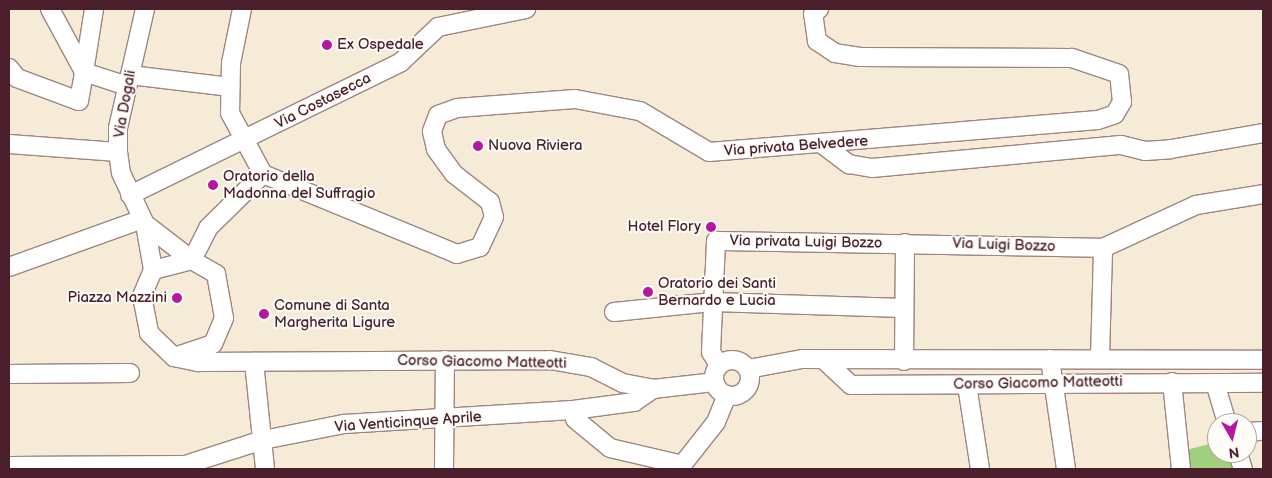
<!DOCTYPE html>
<html>
<head>
<meta charset="utf-8">
<style>
  body { margin:0 }
  #map { position:relative; width:1272px; height:478px; overflow:hidden; background:#f6ebd7; font-family:"Balsamiq Sans",sans-serif }
  div>[style] { position:absolute }
  [style*='--x'] { left:calc(var(--x)*1px); top:calc(var(--y)*1px); width:calc(var(--w)*1px); rotate:calc(var(--a)*1deg) }
  .green>* { inset:0; background:#a0cf7d }
  .roads { filter:drop-shadow(1px 0 #a08581) drop-shadow(-1px 0 #a08581) drop-shadow(0 1px #a08581) drop-shadow(0 -1px #a08581) }
  .minor>* { height:18px; margin:-9px; padding:0 9px; transform-origin:9px; border-radius:9px; background:#fff }
  .minor>.ring { margin:-9px; padding:0; box-sizing:content-box; background:none; border:18px solid #fff; border-radius:50% }
  .dots>* { width:14px; height:14px; translate:-50% -50%; box-sizing:border-box; border:2px solid #fdfcf7; border-radius:50% }
  span { translate:-50% -50%; white-space:nowrap; text-align:center; line-height:1.15; -webkit-text-stroke:4px #fdfcf7; paint-order:stroke }
  .poi-label { font-size:15px; color:#4a1f2b }
  .left { translate:0 -50%; text-align:left }
  .right { translate:-100% -50%; text-align:right }
  .street-label { font-size:15px; color:#4a1f2b }
  .frame { position:absolute; inset:0; border:10px solid #4a1f2b; pointer-events:none }
  .north { position:absolute; left:1207px; top:413px; width:50px; height:50px; box-sizing:border-box; background:#fdfcf7; border:1px solid #b5a4a5; border-radius:50%; rotate:172deg; font-size:14px; font-weight:700; line-height:20px; text-align:center; color:#4a1f2b }
  .north::after { content:''; display:block; margin:auto; width:18px; height:22px; background:#b5179e; clip-path:polygon(50% 0,100% 100%,50% 72%,0 100%) }
</style>
</head>
<body>
<div id="map">
  <div class="green">
    <div style="clip-path:polygon(1217px 442px,1217px 453px,1231px 453px,1235px 469px,1186px 469px,1182px 451px)"></div>
  </div>
  <div class="roads">
    <div class="minor">
      <div style="--x:50;--y:9;--w:72;--a:61.6"></div>
      <div style="--x:145;--y:9;--w:122;--a:102.8"></div>
      <div style="--x:118;--y:128;--w:24;--a:90"></div>
      <div style="--x:118;--y:152;--w:21;--a:82"></div>
      <div style="--x:121;--y:173;--w:56;--a:64.8"></div>
      <div style="--x:145;--y:224;--w:47;--a:80.1"></div>
      <div style="--x:242;--y:9;--w:55;--a:101.5"></div>
      <div style="--x:231;--y:63;--w:50;--a:91.1"></div>
      <div style="--x:230;--y:113;--w:69;--a:61.6"></div>
      <div style="--x:9;--y:68;--w:13;--a:51"></div>
      <div style="--x:17;--y:78;--w:66;--a:20.4"></div>
      <div style="--x:79;--y:101;--w:29;--a:-80"></div>
      <div style="--x:84;--y:72;--w:45;--a:18"></div>
      <div style="--x:84;--y:72;--w:64;--a:-81"></div>
      <div style="--x:130;--y:75;--w:101;--a:6.8"></div>
      <div style="--x:9;--y:144;--w:109;--a:4.2"></div>
      <div style="--x:822;--y:144;--w:34;--a:37"></div>
      <div style="--x:849;--y:164;--w:23;--a:10"></div>
      <div style="--x:872;--y:168;--w:250;--a:-5.3"></div>
      <div style="--x:1121;--y:145;--w:25;--a:14"></div>
      <div style="--x:1145;--y:151;--w:26;--a:-4"></div>
      <div style="--x:1171;--y:149;--w:93;--a:-9.9"></div>
      <div style="--x:263;--y:174;--w:210;--a:22.4"></div>
      <div style="--x:457;--y:254;--w:24;--a:-17"></div>
      <div style="--x:480;--y:247;--w:33;--a:-65"></div>
      <div style="--x:494;--y:217;--w:16;--a:-105"></div>
      <div style="--x:490;--y:202;--w:46;--a:-142.1"></div>
      <div style="--x:454;--y:174;--w:31;--a:-126"></div>
      <div style="--x:436;--y:149;--w:18;--a:-103"></div>
      <div style="--x:432;--y:131;--w:17;--a:-69"></div>
      <div style="--x:438;--y:115;--w:20;--a:-20"></div>
      <div style="--x:457;--y:108;--w:118;--a:-4.4"></div>
      <div style="--x:575;--y:99;--w:66;--a:10.5"></div>
      <div style="--x:640;--y:111;--w:80;--a:30.7"></div>
      <div style="--x:709;--y:152;--w:390;--a:-4.7"></div>
      <div style="--x:1098;--y:120;--w:18;--a:-19"></div>
      <div style="--x:1115;--y:114;--w:14;--a:-60"></div>
      <div style="--x:1122;--y:102;--w:28;--a:-96"></div>
      <div style="--x:1119;--y:74;--w:50;--a:-161.2"></div>
      <div style="--x:1072;--y:58;--w:212;--a:-179.7"></div>
      <div style="--x:860;--y:57;--w:25;--a:-171"></div>
      <div style="--x:835;--y:53;--w:22;--a:-146"></div>
      <div style="--x:817;--y:41;--w:27;--a:-98"></div>
      <div style="--x:813;--y:14;--w:8;--a:-40"></div>
      <div style="--x:130;--y:195;--w:302;--a:-26.1"></div>
      <div style="--x:401;--y:62;--w:51;--a:-43.4"></div>
      <div style="--x:438;--y:27;--w:90;--a:-11.6"></div>
      <div style="--x:145;--y:224;--w:59;--a:37.5"></div>
      <div style="--x:192;--y:260;--w:36;--a:-63"></div>
      <div style="--x:208;--y:228;--w:77;--a:-44.5"></div>
      <div style="--x:9;--y:267;--w:141;--a:-19.8"></div>
      <div style="--x:614;--y:312;--w:100;--a:-5.8"></div>
      <div style="--x:713;--y:302;--w:191;--a:1.8"></div>
      <div style="--x:174;--y:357;--w:41;--a:-18.4"></div>
      <div style="--x:213;--y:344;--w:28;--a:-67"></div>
      <div style="--x:224;--y:318;--w:45;--a:-100.3"></div>
      <div style="--x:216;--y:274;--w:28;--a:-150"></div>
      <div style="--x:192;--y:260;--w:40;--a:165.6"></div>
      <div style="--x:153;--y:270;--w:28;--a:113"></div>
      <div style="--x:142;--y:296;--w:38;--a:79"></div>
      <div style="--x:149;--y:333;--w:35;--a:44"></div>
      <div style="--x:174;--y:357;--w:25;--a:12"></div>
      <div style="--x:198;--y:362;--w:352;--a:-0.3"></div>
      <div style="--x:550;--y:360;--w:42;--a:9.7"></div>
      <div style="--x:591;--y:367;--w:36;--a:27"></div>
      <div style="--x:623;--y:383;--w:31;--a:11"></div>
      <div style="--x:653;--y:389;--w:61;--a:-6.5"></div>
      <div style="--x:1100;--y:358;--w:110;--a:-88.4"></div>
      <div style="--x:823;--y:359;--w:38;--a:43"></div>
      <div style="--x:851;--y:385;--w:412;--a:-0.3"></div>
      <div style="--x:1050;--y:359;--w:111;--a:81.7"></div>
      <div class="ring" style="left:714px;top:360px;width:18px;height:18px"></div>
      <div style="--x:904;--y:361;--w:118;--a:-89.5"></div>
      <div style="--x:254;--y:362;--w:108;--a:84.1"></div>
      <div style="--x:719;--y:365;--w:15;--a:-122"></div>
      <div style="--x:711;--y:352;--w:111;--a:-87.4"></div>
      <div style="--x:716;--y:241;--w:387;--a:1"></div>
      <div style="--x:1103;--y:248;--w:102;--a:-24.8"></div>
      <div style="--x:1196;--y:205;--w:68;--a:-9.3"></div>
      <div style="--x:748;--y:369;--w:55;--a:-10.5"></div>
      <div style="--x:802;--y:359;--w:461;--a:0.1"></div>
      <div style="--x:9;--y:374;--w:121;--a:-0.5"></div>
      <div style="--x:1172;--y:382;--w:87;--a:84.1"></div>
      <div style="--x:1215;--y:383;--w:42;--a:73.3"></div>
      <div style="--x:967;--y:385;--w:85;--a:81.2"></div>
      <div style="--x:573;--y:410;--w:9;--a:77"></div>
      <div style="--x:575;--y:419;--w:45;--a:39.6"></div>
      <div style="--x:610;--y:448;--w:75;--a:13.1"></div>
      <div style="--x:1247;--y:432;--w:16;--a:-4"></div>
      <div style="--x:1238;--y:453;--w:17;--a:73"></div>
      <div style="--x:9;--y:466;--w:176;--a:-0.3"></div>
      <div style="--x:185;--y:465;--w:82;--a:-17.8"></div>
      <div style="--x:263;--y:440;--w:83;--a:-11.2"></div>
      <div style="--x:344;--y:424;--w:229;--a:-3.5"></div>
      <div style="--x:573;--y:410;--w:62;--a:-7.5"></div>
      <div style="--x:634;--y:402;--w:23;--a:-34"></div>
      <div style="--x:444;--y:469;--w:109;--a:-89.5"></div>
      <div style="--x:679;--y:469;--w:60;--a:-51.8"></div>
      <div style="--x:716;--y:422;--w:29;--a:-68"></div>
    </div>
  </div>
  <div class="dots">
    <div style="left:327px;top:45px;background:#b5179e"></div>
    <div style="left:478px;top:146px;background:#b5179e"></div>
    <div style="left:213px;top:185px;background:#b5179e"></div>
    <div style="left:711px;top:227px;background:#b5179e"></div>
    <div style="left:648px;top:292px;background:#b5179e"></div>
    <div style="left:177px;top:298px;background:#b5179e"></div>
    <div style="left:264px;top:314px;background:#b5179e"></div>
  </div>
  <div class="poi-label">
    <span class="left" style="left:337px;top:45px">Ex Ospedale</span>
    <span class="left" style="left:488px;top:146px">Nuova Riviera</span>
    <span class="left" style="left:223px;top:185px">Oratorio della<br>Madonna del Suffragio</span>
    <span class="right" style="left:701px;top:227px">Hotel Flory</span>
    <span class="left" style="left:658px;top:292px">Oratorio dei Santi<br>Bernardo e Lucia</span>
    <span class="right" style="left:167px;top:298px">Piazza Mazzini</span>
    <span class="left" style="left:274px;top:314px">Comune di Santa<br>Margherita Ligure</span>
  </div>
  <div class="street-label">
    <span style="left:323px;top:101px;rotate:-27deg">Via Costasecca</span>
    <span style="left:125px;top:104px;rotate:-80deg">Via Dogali</span>
    <span style="left:796px;top:146px;rotate:-4deg">Via privata Belvedere</span>
    <span style="left:806px;top:242px;rotate:1deg">Via privata Luigi Bozzo</span>
    <span style="left:1004px;top:245px;rotate:2deg">Via Luigi Bozzo</span>
    <span style="left:482px;top:362px;rotate:1deg">Corso Giacomo Matteotti</span>
    <span style="left:1038px;top:383px;rotate:-1deg">Corso Giacomo Matteotti</span>
    <span style="left:408px;top:422px;rotate:-4deg">Via Venticinque Aprile</span>
  </div>
  <div class="frame"></div>
  <div class="north">N</div>
</div>
</body>
</html>
